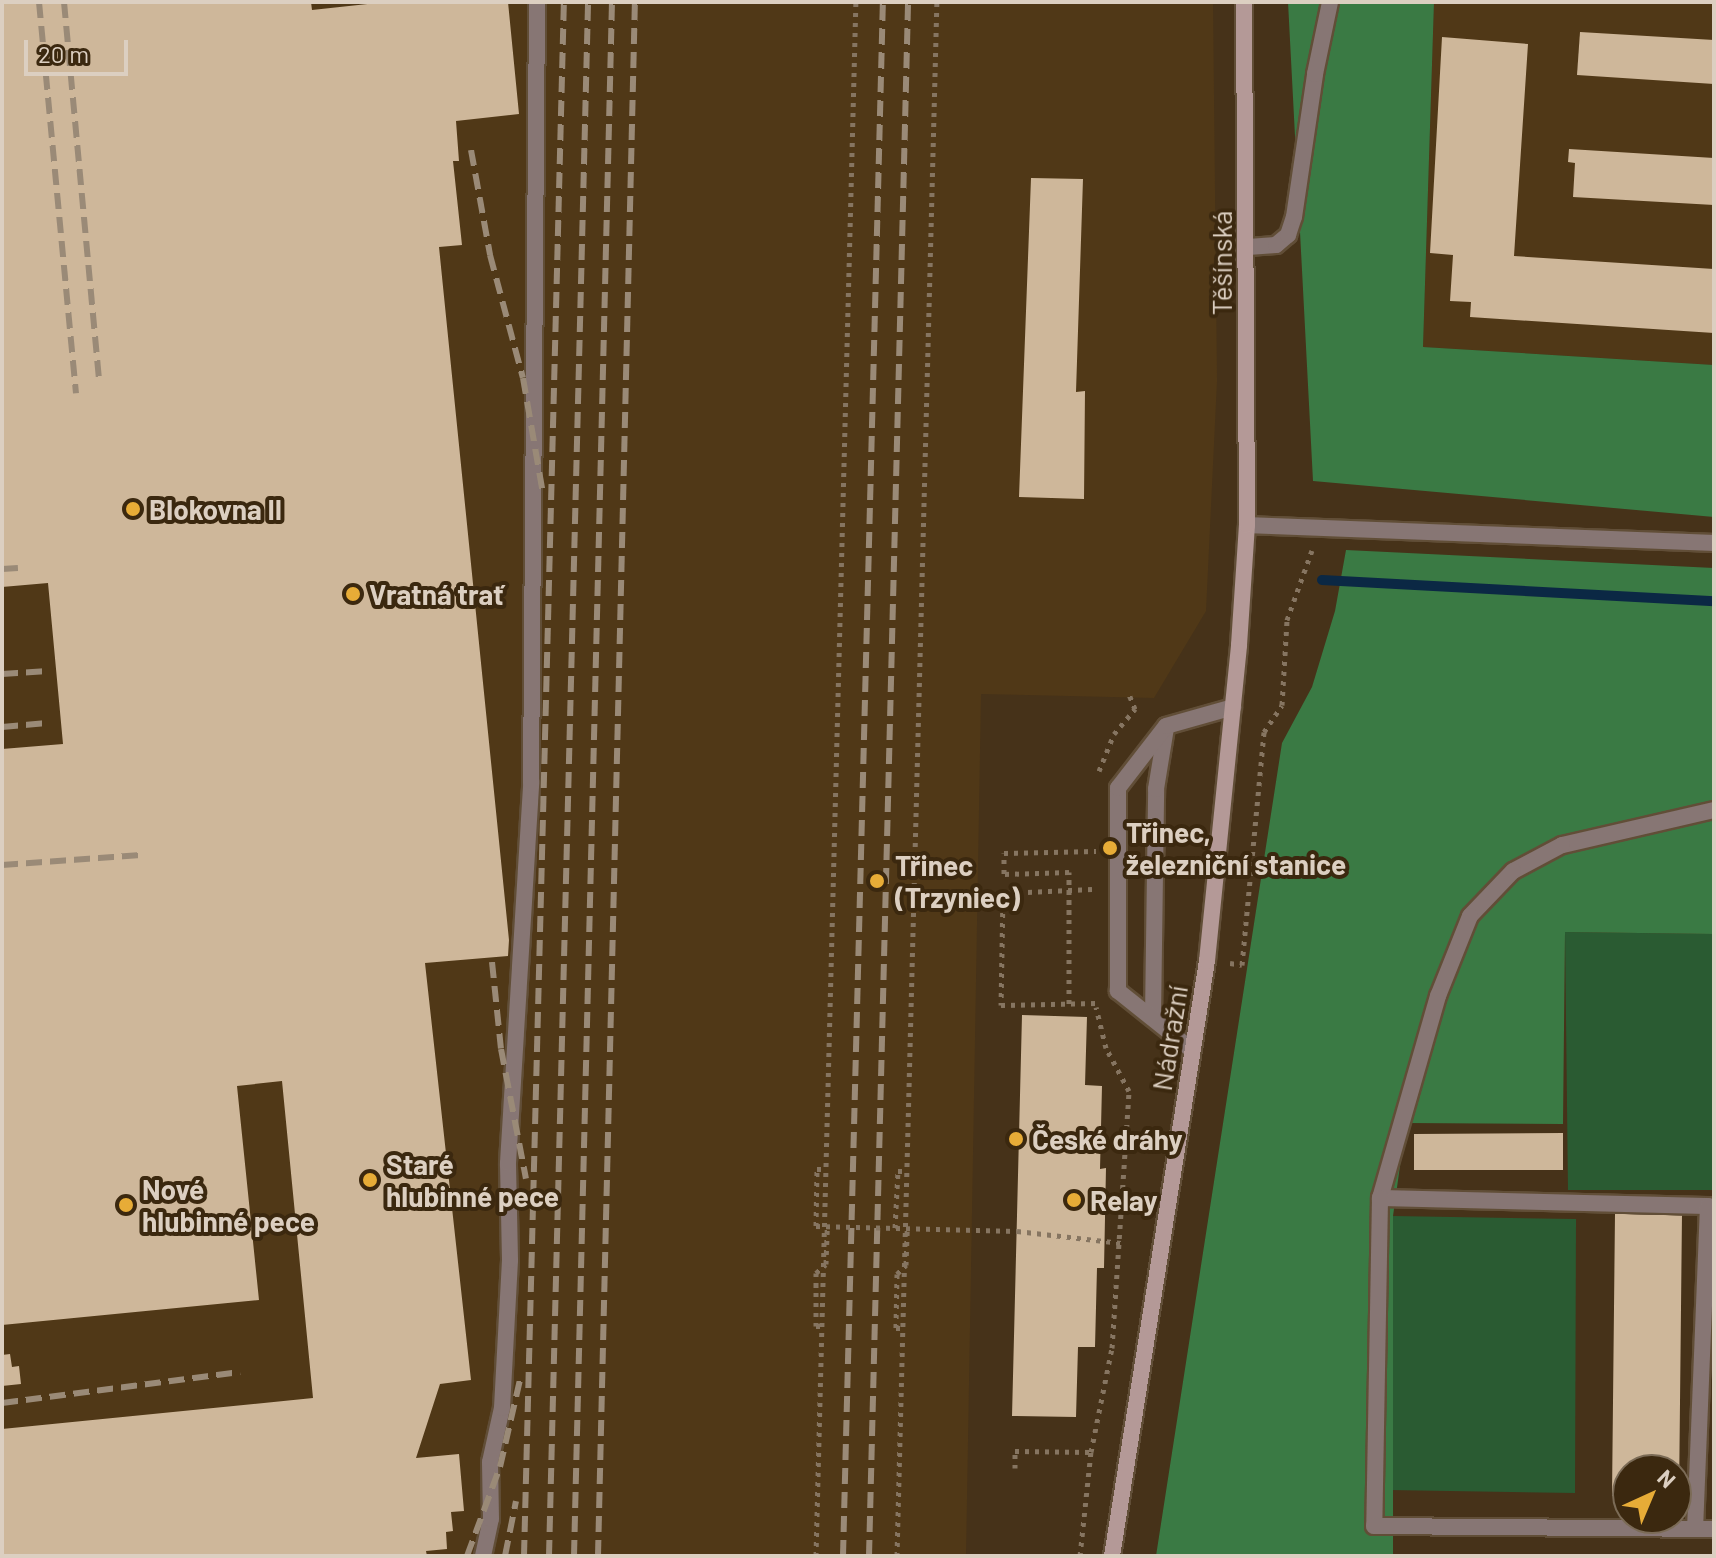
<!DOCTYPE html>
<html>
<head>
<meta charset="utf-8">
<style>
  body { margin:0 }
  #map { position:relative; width:1716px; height:1558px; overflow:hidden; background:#463219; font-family:Barlow,sans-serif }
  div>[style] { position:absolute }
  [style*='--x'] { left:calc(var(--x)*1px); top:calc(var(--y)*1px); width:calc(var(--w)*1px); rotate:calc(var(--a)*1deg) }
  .built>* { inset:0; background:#503817 }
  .green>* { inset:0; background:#2a5b32 }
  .forest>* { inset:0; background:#3a7a44 }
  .stream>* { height:10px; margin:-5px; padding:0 5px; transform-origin:5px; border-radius:5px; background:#0b2844 }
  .building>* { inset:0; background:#ceb79a }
  .path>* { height:5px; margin-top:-2.5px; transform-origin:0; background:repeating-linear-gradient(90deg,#867561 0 4px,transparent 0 10px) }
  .roads { filter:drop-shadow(2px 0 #614e37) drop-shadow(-2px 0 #614e37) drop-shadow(0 2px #614e37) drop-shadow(0 -2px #614e37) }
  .service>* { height:16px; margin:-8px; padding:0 8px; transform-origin:8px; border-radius:8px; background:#877674 }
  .minor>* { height:16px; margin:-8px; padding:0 8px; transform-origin:8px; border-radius:8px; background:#877674 }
  .secondary>* { height:16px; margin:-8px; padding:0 8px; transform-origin:8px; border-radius:8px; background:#b49997 }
  .rail>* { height:6px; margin-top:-3px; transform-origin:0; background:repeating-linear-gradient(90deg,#9a8a77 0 16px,transparent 0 24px) }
  .path-bridge>* { height:5px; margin-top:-2.5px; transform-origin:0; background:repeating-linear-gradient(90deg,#867561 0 4px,transparent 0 10px) }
  .dots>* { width:22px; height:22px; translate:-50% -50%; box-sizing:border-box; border:4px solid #3b280f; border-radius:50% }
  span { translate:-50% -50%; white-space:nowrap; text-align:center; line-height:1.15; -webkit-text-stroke:8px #3b280f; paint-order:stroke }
  .street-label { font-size:28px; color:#dccfc1 }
  .poi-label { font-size:28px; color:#dccfc1; font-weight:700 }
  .left { translate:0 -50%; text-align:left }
  .frame { position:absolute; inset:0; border:4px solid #dccfc1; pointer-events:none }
  .north { position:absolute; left:1612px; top:1454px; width:80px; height:80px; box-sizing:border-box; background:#3b280f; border:2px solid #7b6b56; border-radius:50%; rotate:44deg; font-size:22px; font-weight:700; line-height:32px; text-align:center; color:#dccfc1 }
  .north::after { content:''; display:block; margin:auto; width:28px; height:36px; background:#e7ac37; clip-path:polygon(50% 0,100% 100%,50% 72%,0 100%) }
  .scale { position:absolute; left:24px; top:40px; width:104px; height:36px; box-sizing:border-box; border:4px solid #dccfc1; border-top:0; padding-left:10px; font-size:24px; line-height:28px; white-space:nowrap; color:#dccfc1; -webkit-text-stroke:6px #3b280f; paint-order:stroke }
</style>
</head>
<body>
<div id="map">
  <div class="built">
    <div style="clip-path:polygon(2px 2px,1213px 2px,1217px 381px,1206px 611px,1154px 698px,981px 694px,966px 1556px,2px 1556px)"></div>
    <div style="clip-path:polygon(1434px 2px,1714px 2px,1714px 365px,1423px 347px)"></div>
  </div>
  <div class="green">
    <div style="clip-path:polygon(1565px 932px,1714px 934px,1714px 1190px,1568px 1190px)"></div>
    <div style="clip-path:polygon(1393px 1216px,1576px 1219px,1575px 1493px,1388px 1490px)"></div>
  </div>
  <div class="forest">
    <div style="clip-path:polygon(1288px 2px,1434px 2px,1423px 347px,1714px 365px,1714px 517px,1313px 481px)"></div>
    <div style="clip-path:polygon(1346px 550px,1714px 568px,1714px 934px,1565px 932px,1563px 1124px,1406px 1123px,1393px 1216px,1393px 1556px,1156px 1556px,1282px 743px,1312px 687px,1335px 611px)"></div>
  </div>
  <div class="stream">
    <div style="--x:1322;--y:580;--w:393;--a:3.1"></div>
  </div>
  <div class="building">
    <div style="clip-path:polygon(2px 2px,311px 2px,312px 10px,386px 2px,508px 2px,519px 114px,456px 121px,459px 161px,453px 161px,462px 245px,439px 247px,509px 940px,508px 956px,425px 963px,471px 1380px,440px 1384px,416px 1458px,459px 1454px,464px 1511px,451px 1512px,453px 1531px,446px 1532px,447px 1549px,426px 1551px,427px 1556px,2px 1556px,2px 1429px,313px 1398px,282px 1081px,237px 1086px,259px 1300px,2px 1325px,2px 749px,63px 744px,48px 583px,2px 587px)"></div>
    <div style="clip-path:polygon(1580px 32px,1714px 40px,1714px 84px,1577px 75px)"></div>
    <div style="clip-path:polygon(1442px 37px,1528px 44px,1514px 256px,1714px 269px,1714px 333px,1470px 317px,1471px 302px,1450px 301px,1453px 255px,1430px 253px)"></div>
    <div style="clip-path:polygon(1569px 149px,1714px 158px,1714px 205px,1573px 197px,1575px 163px,1568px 162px)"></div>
    <div style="clip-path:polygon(1031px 178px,1083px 179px,1076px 392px,1085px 391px,1084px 499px,1019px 497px)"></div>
    <div style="clip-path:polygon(1022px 1015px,1087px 1017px,1085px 1085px,1102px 1086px,1100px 1169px,1106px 1168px,1104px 1268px,1097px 1268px,1095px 1347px,1078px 1347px,1076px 1417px,1012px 1416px)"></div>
    <div style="clip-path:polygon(1563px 1133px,1563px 1170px,1414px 1170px,1414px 1134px)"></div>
    <div style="clip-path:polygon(1615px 1213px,1682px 1214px,1679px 1497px,1676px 1497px,1676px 1470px,1628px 1470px,1628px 1496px,1612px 1496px)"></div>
    <div style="clip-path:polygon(10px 1354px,12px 1367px,19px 1366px,21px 1384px,2px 1386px,2px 1355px)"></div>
  </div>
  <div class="path">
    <div style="--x:1099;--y:771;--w:40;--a:-68"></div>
    <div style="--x:1114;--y:734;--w:33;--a:-50"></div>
    <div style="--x:1135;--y:709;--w:18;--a:-112"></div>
    <div style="--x:1092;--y:889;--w:89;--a:177.4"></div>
    <div style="--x:1003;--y:893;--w:112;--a:91"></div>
    <div style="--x:1001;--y:1005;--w:95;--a:-1.2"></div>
    <div style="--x:1230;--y:963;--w:12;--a:9"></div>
    <div style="--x:1242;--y:965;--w:234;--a:-84.6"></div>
    <div style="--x:1264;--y:732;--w:32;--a:-56"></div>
    <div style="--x:1282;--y:705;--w:85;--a:-86.6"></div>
    <div style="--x:1287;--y:620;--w:74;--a:-70.3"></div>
    <div style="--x:1069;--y:1004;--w:132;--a:-90"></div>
    <div style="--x:1069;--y:872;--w:65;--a:178.2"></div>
    <div style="--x:1004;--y:874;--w:21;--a:-90"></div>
    <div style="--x:1004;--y:853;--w:92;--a:-1.2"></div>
    <div style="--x:816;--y:1226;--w:57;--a:-89"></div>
    <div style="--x:817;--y:1169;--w:9;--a:0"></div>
    <div style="--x:895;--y:1228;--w:57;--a:-87"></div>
    <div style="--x:898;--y:1171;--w:9;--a:0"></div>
    <div style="--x:1017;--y:1231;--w:105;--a:6.6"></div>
    <div style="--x:816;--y:1273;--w:53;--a:90"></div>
    <div style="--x:816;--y:1326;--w:6;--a:0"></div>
    <div style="--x:897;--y:1274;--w:54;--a:91.1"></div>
    <div style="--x:896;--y:1328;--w:7;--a:0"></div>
    <div style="--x:1015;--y:1468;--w:17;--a:-90"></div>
    <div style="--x:1015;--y:1451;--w:76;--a:0.8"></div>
    <div style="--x:816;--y:1556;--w:1555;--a:-88.53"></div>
    <div style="--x:897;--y:1556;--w:1555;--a:-88.53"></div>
    <div style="--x:1080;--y:1556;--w:105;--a:-84"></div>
    <div style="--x:1091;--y:1452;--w:106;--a:-78.6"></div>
    <div style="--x:1112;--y:1348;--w:258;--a:-86.2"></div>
    <div style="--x:1129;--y:1091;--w:49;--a:-118.1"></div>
    <div style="--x:1106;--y:1048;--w:42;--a:-103.7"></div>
  </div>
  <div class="roads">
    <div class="service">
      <div style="--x:1153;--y:1016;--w:227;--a:-89.2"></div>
      <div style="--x:1156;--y:789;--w:62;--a:-80.7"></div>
      <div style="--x:1192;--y:1050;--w:95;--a:-141.4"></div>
      <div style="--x:1118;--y:991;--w:203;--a:-90"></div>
      <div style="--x:1118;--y:788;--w:78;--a:-52.3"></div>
      <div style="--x:1166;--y:726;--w:70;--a:-15.8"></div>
      <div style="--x:1380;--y:1198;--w:328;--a:1.4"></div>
      <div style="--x:1708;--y:1206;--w:323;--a:92.3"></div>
      <div style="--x:483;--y:1556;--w:38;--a:-78"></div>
      <div style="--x:491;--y:1519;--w:57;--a:-91"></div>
      <div style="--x:490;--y:1462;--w:55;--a:-77.5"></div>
      <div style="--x:502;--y:1408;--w:148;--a:-86.9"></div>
      <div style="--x:510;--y:1260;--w:97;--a:-91.2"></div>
      <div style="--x:508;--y:1163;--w:381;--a:-86.5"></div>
      <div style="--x:531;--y:783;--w:781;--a:-89.56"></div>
    </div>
    <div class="minor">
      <div style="--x:1248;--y:247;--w:28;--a:-4"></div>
      <div style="--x:1276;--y:245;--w:16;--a:-40"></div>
      <div style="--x:1288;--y:235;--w:19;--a:-72"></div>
      <div style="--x:1294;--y:217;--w:145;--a:-81.6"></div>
      <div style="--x:1315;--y:74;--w:74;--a:-78.2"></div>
      <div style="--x:1247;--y:525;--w:467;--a:2.2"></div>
      <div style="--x:1714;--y:810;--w:156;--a:167"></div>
      <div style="--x:1562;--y:845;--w:55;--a:152"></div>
      <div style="--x:1513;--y:871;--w:62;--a:133.7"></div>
      <div style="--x:1470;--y:916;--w:86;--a:111.8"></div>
      <div style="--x:1438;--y:996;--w:210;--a:106"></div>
      <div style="--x:1380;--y:1198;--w:328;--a:91"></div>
      <div style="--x:1374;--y:1526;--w:340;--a:0.5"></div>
    </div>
    <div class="secondary">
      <div style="--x:1112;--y:1556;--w:603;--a:-80.93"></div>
      <div style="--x:1207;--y:961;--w:318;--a:-84.2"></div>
      <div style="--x:1239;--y:645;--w:120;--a:-86.2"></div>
      <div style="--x:1247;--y:525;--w:523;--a:-90.33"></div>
    </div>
  </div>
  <div class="rail">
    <div style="--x:39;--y:2;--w:393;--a:84.6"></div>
    <div style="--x:64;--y:2;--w:382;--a:84.7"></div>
    <div style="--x:471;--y:150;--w:107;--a:79.7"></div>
    <div style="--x:490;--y:255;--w:127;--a:75"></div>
    <div style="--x:523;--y:378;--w:118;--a:80.2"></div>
    <div style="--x:2;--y:569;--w:16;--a:-4"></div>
    <div style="--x:2;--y:674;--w:46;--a:-3.7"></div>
    <div style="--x:2;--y:727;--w:45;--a:-5.1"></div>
    <div style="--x:2;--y:865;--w:139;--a:-4.1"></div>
    <div style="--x:492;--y:962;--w:87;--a:84.1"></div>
    <div style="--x:501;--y:1049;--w:132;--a:79.1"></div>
    <div style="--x:2;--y:1403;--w:240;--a:-7.4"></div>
    <div style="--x:467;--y:1556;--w:95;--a:-69.7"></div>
    <div style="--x:500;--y:1467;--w:89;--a:-77.1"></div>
    <div style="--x:505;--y:1556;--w:56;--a:-78.7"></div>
    <div style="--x:524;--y:1556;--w:1555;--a:-88.53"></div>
    <div style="--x:549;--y:1556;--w:1554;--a:-88.56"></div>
    <div style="--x:574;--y:1556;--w:1554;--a:-88.6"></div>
    <div style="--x:598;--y:1556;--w:1554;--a:-88.64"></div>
    <div style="--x:843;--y:1556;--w:1555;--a:-88.53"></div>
    <div style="--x:869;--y:1556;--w:1554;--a:-88.56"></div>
  </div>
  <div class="path-bridge">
    <div style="--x:816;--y:1226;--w:201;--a:1.4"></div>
    <div style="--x:816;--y:1273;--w:13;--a:-42"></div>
    <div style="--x:826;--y:1264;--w:38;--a:-88"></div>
    <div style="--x:897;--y:1274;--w:13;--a:-45"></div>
    <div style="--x:906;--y:1265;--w:37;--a:-88"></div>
  </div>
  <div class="dots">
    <div style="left:133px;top:509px;background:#e7ac37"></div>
    <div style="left:353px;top:594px;background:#e7ac37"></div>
    <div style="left:1110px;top:848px;background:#e7ac37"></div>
    <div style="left:877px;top:881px;background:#e7ac37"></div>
    <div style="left:1016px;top:1139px;background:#e7ac37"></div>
    <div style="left:370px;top:1180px;background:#e7ac37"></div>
    <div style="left:1074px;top:1200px;background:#e7ac37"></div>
    <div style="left:126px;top:1205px;background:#e7ac37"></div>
  </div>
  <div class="street-label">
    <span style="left:1221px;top:263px;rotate:-90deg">Těšínská</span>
    <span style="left:1169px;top:1038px;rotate:-81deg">Nádražní</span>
  </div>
  <div class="poi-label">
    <span class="left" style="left:149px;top:509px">Blokovna II</span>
    <span class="left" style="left:369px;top:594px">Vratná trať</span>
    <span class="left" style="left:1126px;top:848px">Třinec,<br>železniční stanice</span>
    <span class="left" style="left:895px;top:881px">Třinec<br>(Trzyniec)</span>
    <span class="left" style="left:1032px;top:1139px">České dráhy</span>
    <span class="left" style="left:386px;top:1180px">Staré<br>hlubinné pece</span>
    <span class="left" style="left:142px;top:1205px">Nové<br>hlubinné pece</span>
    <span class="left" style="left:1090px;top:1200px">Relay</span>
  </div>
  <div class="frame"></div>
  <div class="north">N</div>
  <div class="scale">20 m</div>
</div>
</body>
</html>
